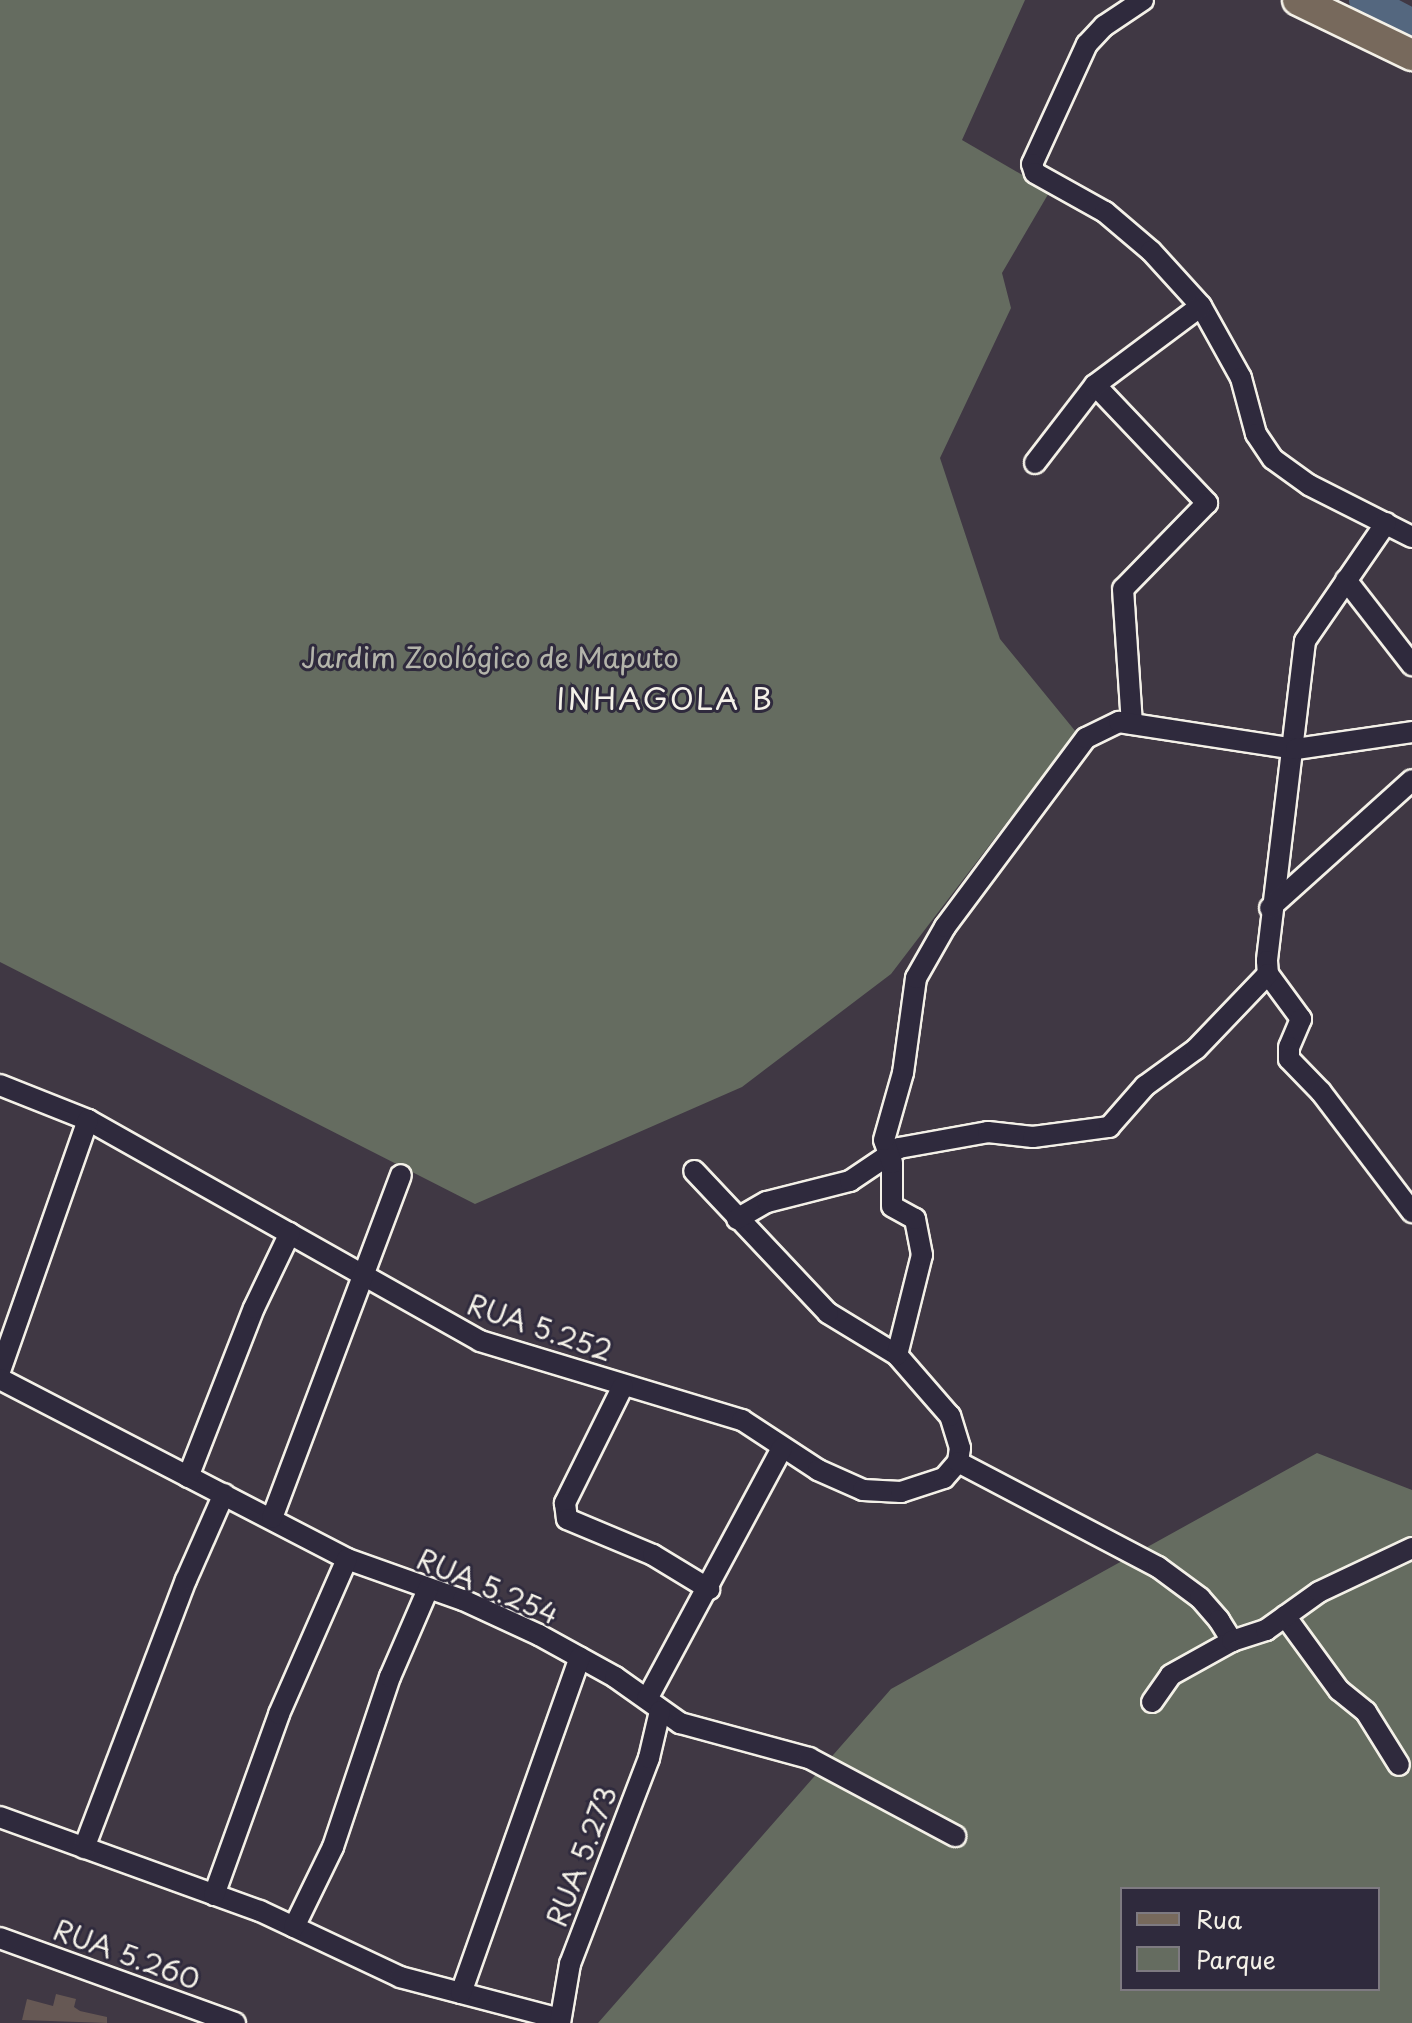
<!DOCTYPE html>
<html>
<head>
<meta charset="utf-8">
<style>
  body { margin:0 }
  #map { position:relative; width:1412px; height:2023px; overflow:hidden; background:#403844; font-family:"Playpen Sans",sans-serif }
  div>[style] { position:absolute }
  [style*='--x'] { left:calc(var(--x)*1px); top:calc(var(--y)*1px); width:calc(var(--w)*1px); rotate:calc(var(--a)*1deg) }
  .green>* { inset:0; background:#656c60 }
  .river>* { height:32px; margin:-16px; padding:0 16px; transform-origin:16px; border-radius:16px; background:#54677f }
  .building>* { inset:0; background:#665854 }
  .roads { filter:drop-shadow(2px 0 #f4f1e8) drop-shadow(-2px 0 #f4f1e8) drop-shadow(0 2px #f4f1e8) drop-shadow(0 -2px #f4f1e8) }
  .street>* { height:20px; margin:-10px; padding:0 10px; transform-origin:10px; border-radius:10px; background:#2f2a3d }
  .primary>* { height:30px; margin:-15px; padding:0 15px; transform-origin:15px; border-radius:15px; background:#77695c }
  span { translate:-50% -50%; white-space:nowrap; text-align:center; line-height:1.15; -webkit-text-stroke:6px #2f2a3d; paint-order:stroke }
  .park-label { font-size:28px; color:#b4b5ab }
  .street-label { font-size:28px; color:#f4f1e8 }
  .neighbourhood-label { font-size:30px; color:#f4f1e8; letter-spacing:2px }
  .legend { position:absolute; left:1120px; top:1887px; width:260px; height:104px; box-sizing:border-box; background:#2f2a3d; border:2px solid #7e7a81; margin:0; padding:10px 14px; list-style:none; font-size:24px; color:#f4f1e8 }
  .legend li { display:flex; align-items:center; gap:16px; height:40px }
  .legend b { width:40px; border:2px solid #7e7a81 }
</style>
</head>
<body>
<div id="map">
  <div class="green">
    <div style="clip-path:polygon(0 0,1025px 0,962px 140px,1050px 191px,1002px 273px,1011px 308px,940px 458px,1000px 639px,1076px 732px,891px 974px,742px 1087px,475px 1204px,0 962px)"></div>
    <div style="clip-path:polygon(evenodd,1317px 1453px,1412px 1490px,1412px 2023px,598px 2023px,891px 1689px,1317px 1453px,1122px 1889px,1378px 1889px,1378px 1989px,1122px 1989px,1122px 1889px)"></div>
  </div>
  <div class="river">
    <div style="--x:1365;--y:0;--w:53;--a:28"></div>
  </div>
  <div class="building">
    <div style="clip-path:polygon(56px 1994px,76px 1999px,74px 2007px,80px 2011px,107px 2017px,107px 2023px,22px 2020px,27px 1999px,53px 2006px)"></div>
  </div>
  <div class="roads">
    <div class="street">
      <div style="--x:1143;--y:0;--w:47;--a:146.3"></div>
      <div style="--x:1104;--y:26;--w:25;--a:133"></div>
      <div style="--x:1087;--y:44;--w:132;--a:114.6"></div>
      <div style="--x:1032;--y:164;--w:9;--a:72"></div>
      <div style="--x:1035;--y:173;--w:80;--a:29.1"></div>
      <div style="--x:1105;--y:212;--w:60;--a:40.3"></div>
      <div style="--x:1151;--y:251;--w:74;--a:47.7"></div>
      <div style="--x:1201;--y:306;--w:82;--a:60.9"></div>
      <div style="--x:1241;--y:378;--w:58;--a:75"></div>
      <div style="--x:1256;--y:434;--w:30;--a:56"></div>
      <div style="--x:1273;--y:459;--w:44;--a:35.8"></div>
      <div style="--x:1309;--y:485;--w:115;--a:26.8"></div>
      <div style="--x:1095;--y:385;--w:163;--a:46.5"></div>
      <div style="--x:1207;--y:503;--w:120;--a:134.3"></div>
      <div style="--x:1123;--y:589;--w:135;--a:86.2"></div>
      <div style="--x:1035;--y:463;--w:98;--a:-52.4"></div>
      <div style="--x:1095;--y:385;--w:132;--a:-36.7"></div>
      <div style="--x:1386;--y:523;--w:143;--a:124.5"></div>
      <div style="--x:1305;--y:641;--w:322;--a:96.8"></div>
      <div style="--x:1267;--y:961;--w:13;--a:86"></div>
      <div style="--x:1268;--y:974;--w:56;--a:53.7"></div>
      <div style="--x:1301;--y:1019;--w:30;--a:113"></div>
      <div style="--x:1289;--y:1047;--w:12;--a:90"></div>
      <div style="--x:1289;--y:1059;--w:46;--a:45.9"></div>
      <div style="--x:1321;--y:1092;--w:151;--a:52.8"></div>
      <div style="--x:1346;--y:580;--w:108;--a:52.2"></div>
      <div style="--x:1270;--y:908;--w:191;--a:-42"></div>
      <div style="--x:0;--y:1085;--w:95;--a:21.7"></div>
      <div style="--x:88;--y:1120;--w:450;--a:29.4"></div>
      <div style="--x:480;--y:1341;--w:274;--a:16.8"></div>
      <div style="--x:742;--y:1420;--w:91;--a:33.3"></div>
      <div style="--x:818;--y:1470;--w:49;--a:24"></div>
      <div style="--x:863;--y:1490;--w:38;--a:3"></div>
      <div style="--x:901;--y:1492;--w:45;--a:-18"></div>
      <div style="--x:944;--y:1478;--w:21;--a:-49"></div>
      <div style="--x:958;--y:1462;--w:14;--a:-82"></div>
      <div style="--x:960;--y:1448;--w:34;--a:-107"></div>
      <div style="--x:950;--y:1416;--w:81;--a:-131"></div>
      <div style="--x:897;--y:1355;--w:81;--a:-148.7"></div>
      <div style="--x:828;--y:1313;--w:195;--a:-133.3"></div>
      <div style="--x:737;--y:1219;--w:34;--a:-30"></div>
      <div style="--x:767;--y:1202;--w:86;--a:-14.2"></div>
      <div style="--x:850;--y:1181;--w:59;--a:-34"></div>
      <div style="--x:899;--y:1148;--w:90;--a:-10.2"></div>
      <div style="--x:988;--y:1132;--w:45;--a:6.3"></div>
      <div style="--x:1033;--y:1137;--w:77;--a:-7.5"></div>
      <div style="--x:1109;--y:1127;--w:55;--a:-48.7"></div>
      <div style="--x:1145;--y:1086;--w:63;--a:-36"></div>
      <div style="--x:1196;--y:1049;--w:104;--a:-46.2"></div>
      <div style="--x:897;--y:1355;--w:103;--a:-76"></div>
      <div style="--x:922;--y:1255;--w:37;--a:-101"></div>
      <div style="--x:915;--y:1219;--w:26;--a:-151"></div>
      <div style="--x:892;--y:1206;--w:43;--a:-90"></div>
      <div style="--x:892;--y:1163;--w:24;--a:-109"></div>
      <div style="--x:884;--y:1140;--w:70;--a:-74.2"></div>
      <div style="--x:903;--y:1073;--w:96;--a:-82.2"></div>
      <div style="--x:916;--y:978;--w:59;--a:-60.4"></div>
      <div style="--x:945;--y:927;--w:236;--a:-53.3"></div>
      <div style="--x:1086;--y:738;--w:37;--a:-26"></div>
      <div style="--x:1119;--y:722;--w:179;--a:8.7"></div>
      <div style="--x:1296;--y:749;--w:117;--a:-8.3"></div>
      <div style="--x:0;--y:1371;--w:266;--a:-70.7"></div>
      <div style="--x:0;--y:1379;--w:391;--a:27.4"></div>
      <div style="--x:347;--y:1559;--w:123;--a:19.5"></div>
      <div style="--x:463;--y:1600;--w:84;--a:24.7"></div>
      <div style="--x:539;--y:1635;--w:87;--a:28.9"></div>
      <div style="--x:615;--y:1677;--w:80;--a:35.3"></div>
      <div style="--x:680;--y:1723;--w:134;--a:15.2"></div>
      <div style="--x:809;--y:1758;--w:166;--a:28.1"></div>
      <div style="--x:623;--y:1386;--w:131;--a:116.4"></div>
      <div style="--x:565;--y:1503;--w:16;--a:83"></div>
      <div style="--x:567;--y:1519;--w:93;--a:22.7"></div>
      <div style="--x:653;--y:1555;--w:66;--a:31.3"></div>
      <div style="--x:958;--y:1462;--w:226;--a:27.7"></div>
      <div style="--x:1158;--y:1567;--w:52;--a:36.4"></div>
      <div style="--x:1200;--y:1598;--w:29;--a:49"></div>
      <div style="--x:1219;--y:1620;--w:25;--a:58"></div>
      <div style="--x:1232;--y:1641;--w:70;--a:150.9"></div>
      <div style="--x:1171;--y:1675;--w:33;--a:125"></div>
      <div style="--x:188;--y:1477;--w:181;--a:-68.7"></div>
      <div style="--x:254;--y:1308;--w:83;--a:-64.4"></div>
      <div style="--x:272;--y:1518;--w:366;--a:-69.4"></div>
      <div style="--x:1285;--y:1616;--w:92;--a:53.9"></div>
      <div style="--x:1339;--y:1690;--w:35;--a:39"></div>
      <div style="--x:1366;--y:1712;--w:62;--a:58.1"></div>
      <div style="--x:1232;--y:1641;--w:36;--a:-18"></div>
      <div style="--x:1266;--y:1630;--w:65;--a:-35.6"></div>
      <div style="--x:1319;--y:1592;--w:103;--a:-25.3"></div>
      <div style="--x:647;--y:1699;--w:285;--a:-61.7"></div>
      <div style="--x:0;--y:1817;--w:276;--a:19.9"></div>
      <div style="--x:260;--y:1911;--w:155;--a:25.2"></div>
      <div style="--x:400;--y:1977;--w:165;--a:14.7"></div>
      <div style="--x:84;--y:1848;--w:287;--a:-69.2"></div>
      <div style="--x:186;--y:1580;--w:94;--a:-66.2"></div>
      <div style="--x:214;--y:1895;--w:192;--a:-70.2"></div>
      <div style="--x:279;--y:1714;--w:169;--a:-66.3"></div>
      <div style="--x:294;--y:1927;--w:89;--a:-64"></div>
      <div style="--x:333;--y:1847;--w:179;--a:-71.5"></div>
      <div style="--x:390;--y:1677;--w:96;--a:-66.6"></div>
      <div style="--x:0;--y:1938;--w:250;--a:19.9"></div>
      <div style="--x:461;--y:1993;--w:356;--a:-70.5"></div>
      <div style="--x:560;--y:2023;--w:60;--a:-80.4"></div>
      <div style="--x:570;--y:1964;--w:221;--a:-69"></div>
      <div style="--x:649;--y:1758;--w:48;--a:-76.8"></div>
    </div>
    <div class="primary">
      <div style="--x:1298;--y:0;--w:127;--a:25.8"></div>
    </div>
  </div>
  <div class="park-label">
    <span style="left:490px;top:657px">Jardim Zoológico de Maputo</span>
  </div>
  <div class="street-label">
    <span style="left:540px;top:1327px;rotate:19deg">RUA 5.252</span>
    <span style="left:488px;top:1586px;rotate:23deg">RUA 5.254</span>
    <span style="left:581px;top:1856px;rotate:-69deg">RUA 5.273</span>
    <span style="left:127px;top:1954px;rotate:20deg">RUA 5.260</span>
  </div>
  <div class="neighbourhood-label">
    <span style="left:665px;top:698px">INHAGOLA B</span>
  </div>
  <ul class="legend">
  <li><b style="height:10px;background:#77695c"></b>Rua</li>
  <li><b style="height:22px;background:#656c60"></b>Parque</li>
  </ul>
</div>
</body>
</html>
